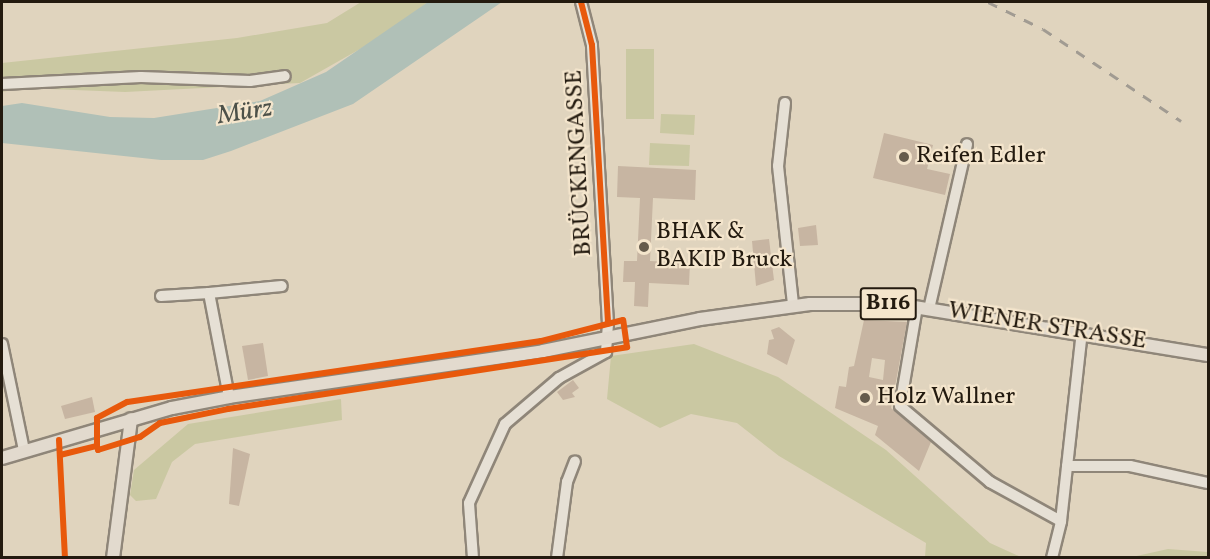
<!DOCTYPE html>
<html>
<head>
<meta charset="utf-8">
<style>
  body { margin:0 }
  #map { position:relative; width:1210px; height:559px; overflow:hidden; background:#e0d4be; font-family:Vollkorn,serif }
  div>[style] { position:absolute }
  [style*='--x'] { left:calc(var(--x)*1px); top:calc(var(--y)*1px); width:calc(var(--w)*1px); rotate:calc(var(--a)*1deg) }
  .green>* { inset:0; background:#cac8a2 }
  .water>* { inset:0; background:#b0c0b7 }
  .building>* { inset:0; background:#c7b5a2 }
  .roads { filter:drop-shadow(2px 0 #8f8679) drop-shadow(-2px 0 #8f8679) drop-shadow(0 2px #8f8679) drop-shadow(0 -2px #8f8679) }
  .minor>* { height:10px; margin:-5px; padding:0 5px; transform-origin:5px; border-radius:5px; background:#e6e0d5 }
  .major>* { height:12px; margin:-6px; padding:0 6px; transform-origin:6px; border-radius:6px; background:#e2dace }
  .rail>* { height:3px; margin-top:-1.5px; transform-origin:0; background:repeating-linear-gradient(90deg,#a19b92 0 10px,transparent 0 20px) }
  .cycleway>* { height:6px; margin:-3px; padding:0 3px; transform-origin:3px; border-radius:3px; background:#e8590c }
  .dots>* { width:16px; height:16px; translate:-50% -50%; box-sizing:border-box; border:3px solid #f4e5cc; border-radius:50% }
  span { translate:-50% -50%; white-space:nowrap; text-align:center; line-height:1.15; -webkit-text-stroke:4.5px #f4e5cc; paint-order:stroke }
  .shield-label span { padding:2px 4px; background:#f4e5cc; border:2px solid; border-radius:4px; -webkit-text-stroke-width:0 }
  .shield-label { font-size:22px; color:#231a0f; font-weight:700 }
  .poi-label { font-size:24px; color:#231a0f }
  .left { translate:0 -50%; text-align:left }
  .street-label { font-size:24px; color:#231a0f }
  .water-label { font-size:26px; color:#4d5149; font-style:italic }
  .frame { position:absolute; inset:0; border:3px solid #231a0f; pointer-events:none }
</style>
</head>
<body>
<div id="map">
  <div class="green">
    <div style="clip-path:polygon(361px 2px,428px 2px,383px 36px,300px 83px,125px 92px,24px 88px,2px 92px,2px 63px,237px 38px,327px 23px)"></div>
    <div style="clip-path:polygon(626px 49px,654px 49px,654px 119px,626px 119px)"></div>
    <div style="clip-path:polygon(661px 114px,695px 115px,694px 135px,660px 133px)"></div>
    <div style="clip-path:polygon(650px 143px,690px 145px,689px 166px,649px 165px)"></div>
    <div style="clip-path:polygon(694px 344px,778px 377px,886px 450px,990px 543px,1021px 557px,925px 557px,926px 543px,779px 456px,737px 423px,691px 414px,660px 428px,607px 399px,611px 356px)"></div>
    <div style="clip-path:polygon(341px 399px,342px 420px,195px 444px,172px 462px,156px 499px,136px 501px,130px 495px,134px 470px,188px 424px)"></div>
    <div style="clip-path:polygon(1168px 549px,1208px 552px,1208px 557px,1132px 557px)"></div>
  </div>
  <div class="water">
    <div style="clip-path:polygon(428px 2px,502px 2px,353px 104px,231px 151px,203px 160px,161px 160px,2px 143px,2px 106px,22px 103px,110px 117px,154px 118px,260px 101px,326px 72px)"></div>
  </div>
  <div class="building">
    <div style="clip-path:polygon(884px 133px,933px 145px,927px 169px,950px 174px,945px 195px,873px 178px)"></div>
    <div style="clip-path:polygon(618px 166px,696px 170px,695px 200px,653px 198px,650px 261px,690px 263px,689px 285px,649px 283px,648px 307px,634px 306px,635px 282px,623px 282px,624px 261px,637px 261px,640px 198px,617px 197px)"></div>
    <div style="clip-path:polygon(816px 225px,818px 245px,800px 246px,798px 228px)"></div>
    <div style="clip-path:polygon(769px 239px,774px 280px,756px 286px,752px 241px)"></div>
    <div style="clip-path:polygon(evenodd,864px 320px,907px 322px,891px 408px,931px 442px,919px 471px,875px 435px,878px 426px,835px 408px,839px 386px,846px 387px,849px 367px,854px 366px,864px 320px,872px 358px,885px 360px,883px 380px,869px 377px,872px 358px)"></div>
    <div style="clip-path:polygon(779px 327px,795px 340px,787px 365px,767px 354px,769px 340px,774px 339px,771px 330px)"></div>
    <div style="clip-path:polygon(263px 343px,268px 376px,248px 380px,242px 346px)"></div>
    <div style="clip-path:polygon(573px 380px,579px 388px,572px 393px,575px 397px,563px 400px,557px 392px)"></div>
    <div style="clip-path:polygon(92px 397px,95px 412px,65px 419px,61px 406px)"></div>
    <div style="clip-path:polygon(233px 448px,250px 454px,239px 506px,229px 504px)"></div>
  </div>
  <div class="roads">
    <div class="minor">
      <div style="--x:2;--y:84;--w:139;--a:-2.9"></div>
      <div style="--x:141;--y:77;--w:109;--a:2.1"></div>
      <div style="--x:250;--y:81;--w:35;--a:-8"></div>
      <div style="--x:785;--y:103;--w:63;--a:96.3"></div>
      <div style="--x:778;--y:166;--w:140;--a:83.8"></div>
      <div style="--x:209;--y:293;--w:73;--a:-5.5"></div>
      <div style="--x:161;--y:296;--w:48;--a:-3.6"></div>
      <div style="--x:209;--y:293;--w:106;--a:79.1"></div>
      <div style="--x:917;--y:307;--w:100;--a:99.7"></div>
      <div style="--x:900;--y:406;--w:118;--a:40.2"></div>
      <div style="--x:990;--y:482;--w:81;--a:28.8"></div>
      <div style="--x:929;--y:309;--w:169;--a:-77"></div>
      <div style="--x:2;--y:344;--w:108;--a:78.3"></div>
      <div style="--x:1067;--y:466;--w:63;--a:0"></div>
      <div style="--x:1130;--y:466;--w:80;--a:12.3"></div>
      <div style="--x:473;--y:558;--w:55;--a:-94.2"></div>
      <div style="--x:469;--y:503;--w:87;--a:-65.5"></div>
      <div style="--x:505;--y:424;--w:71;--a:-40.4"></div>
      <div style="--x:559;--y:378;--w:54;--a:-29"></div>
      <div style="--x:606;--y:352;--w:28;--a:-86"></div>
      <div style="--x:608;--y:324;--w:279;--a:-93.3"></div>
      <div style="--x:592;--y:45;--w:44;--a:-104.3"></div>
      <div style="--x:557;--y:558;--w:77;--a:-82.5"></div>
      <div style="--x:567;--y:482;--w:22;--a:-69"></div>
      <div style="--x:1052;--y:558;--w:38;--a:-76"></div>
      <div style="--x:1061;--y:521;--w:191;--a:-83.7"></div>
    </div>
    <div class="major">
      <div style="--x:2;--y:458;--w:177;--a:-16.4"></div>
      <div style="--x:172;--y:408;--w:58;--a:-10.9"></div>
      <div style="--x:229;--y:397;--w:317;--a:-8.3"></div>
      <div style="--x:543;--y:351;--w:160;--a:-11.5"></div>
      <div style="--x:700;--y:319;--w:111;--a:-7.8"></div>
      <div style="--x:810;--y:304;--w:86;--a:0"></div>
      <div style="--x:896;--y:304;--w:316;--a:9.3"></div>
      <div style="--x:113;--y:558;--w:140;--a:-82.6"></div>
    </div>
  </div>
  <div class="rail">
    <div style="--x:988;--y:2;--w:61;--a:26.1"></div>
    <div style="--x:1043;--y:29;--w:166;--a:33.7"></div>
  </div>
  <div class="cycleway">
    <div style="--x:581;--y:2;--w:44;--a:75.7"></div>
    <div style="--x:592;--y:45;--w:279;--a:86.7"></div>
    <div style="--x:59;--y:440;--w:118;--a:87.1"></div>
    <div style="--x:60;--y:455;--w:38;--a:-14"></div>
    <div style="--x:97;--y:446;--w:4;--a:76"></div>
    <div style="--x:98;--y:450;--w:44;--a:-17.2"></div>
    <div style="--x:140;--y:437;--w:24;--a:-35"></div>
    <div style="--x:160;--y:423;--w:69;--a:-11.6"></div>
    <div style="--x:228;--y:409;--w:404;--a:-8.8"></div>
    <div style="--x:627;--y:347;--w:27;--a:-98"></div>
    <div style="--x:623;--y:320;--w:85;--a:165.6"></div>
    <div style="--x:541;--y:341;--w:418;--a:171.6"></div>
    <div style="--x:127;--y:402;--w:34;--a:152"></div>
    <div style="--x:97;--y:418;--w:28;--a:90"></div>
  </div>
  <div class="dots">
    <div style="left:904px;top:157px;background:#655b4c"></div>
    <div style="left:644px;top:247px;background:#655b4c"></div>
    <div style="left:865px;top:398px;background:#655b4c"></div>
  </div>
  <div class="shield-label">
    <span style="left:888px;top:304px">B116</span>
  </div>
  <div class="poi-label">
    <span class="left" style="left:916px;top:157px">Reifen Edler</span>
    <span class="left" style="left:656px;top:247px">BHAK &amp;<br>BAKIP Bruck</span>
    <span class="left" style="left:877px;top:398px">Holz Wallner</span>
  </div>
  <div class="street-label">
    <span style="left:580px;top:163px;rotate:-93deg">BRÜCKENGASSE</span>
    <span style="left:1047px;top:327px;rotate:9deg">WIENER STRASSE</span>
  </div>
  <div class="water-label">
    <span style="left:245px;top:113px;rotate:-9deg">Mürz</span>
  </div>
  <div class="frame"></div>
</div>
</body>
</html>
